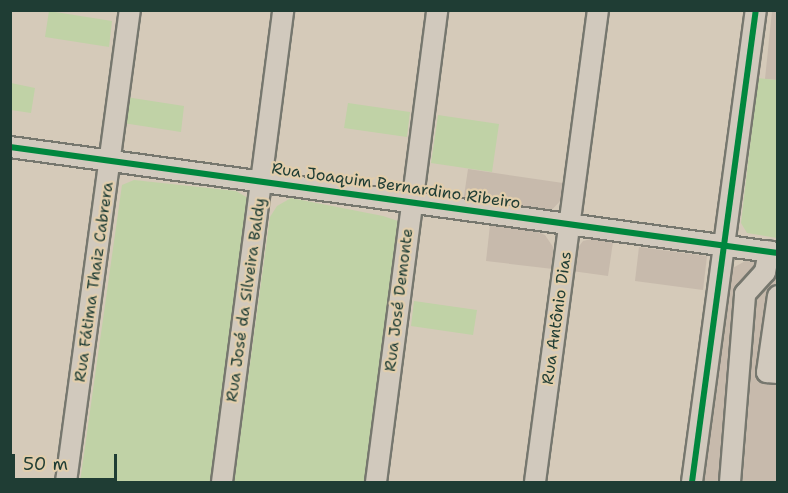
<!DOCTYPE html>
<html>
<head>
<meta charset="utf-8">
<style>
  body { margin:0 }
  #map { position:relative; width:788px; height:493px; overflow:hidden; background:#d5cab9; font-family:"Shantell Sans",sans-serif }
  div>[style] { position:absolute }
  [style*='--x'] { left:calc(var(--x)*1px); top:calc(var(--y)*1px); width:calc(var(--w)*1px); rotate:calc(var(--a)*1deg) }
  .built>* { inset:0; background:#c7baac }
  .green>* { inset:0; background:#c0d2a6 }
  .roads { filter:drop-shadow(2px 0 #76776e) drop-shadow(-2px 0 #76776e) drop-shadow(0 2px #76776e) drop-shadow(0 -2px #76776e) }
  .minor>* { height:20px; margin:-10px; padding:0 10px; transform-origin:10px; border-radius:10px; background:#d1c9bd }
  .cycleway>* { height:6px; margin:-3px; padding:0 3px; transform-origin:3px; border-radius:3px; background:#00873e }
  span { translate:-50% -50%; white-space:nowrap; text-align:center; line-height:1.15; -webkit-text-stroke:4.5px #e2ceac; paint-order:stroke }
  .street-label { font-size:16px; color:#1f3d34 }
  .frame { position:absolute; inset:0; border:12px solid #1f3d34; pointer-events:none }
  .scale { position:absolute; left:12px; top:454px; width:105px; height:27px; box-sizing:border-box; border:3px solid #1f3d34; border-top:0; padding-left:8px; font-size:18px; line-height:21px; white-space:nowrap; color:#1f3d34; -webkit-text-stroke:4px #e2ceac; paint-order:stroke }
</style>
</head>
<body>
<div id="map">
  <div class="built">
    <div style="clip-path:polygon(772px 11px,777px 11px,777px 80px,765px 79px)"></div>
    <div style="clip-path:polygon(468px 169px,563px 183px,562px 199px,549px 213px,463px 203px)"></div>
    <div style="clip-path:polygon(490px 225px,536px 231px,545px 235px,553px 247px,553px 269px,486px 261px)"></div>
    <div style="clip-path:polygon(591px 239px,613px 242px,608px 276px,572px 271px,576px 250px,583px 241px)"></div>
    <div style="clip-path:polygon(639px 247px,707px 256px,703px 290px,635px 281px)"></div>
    <div style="clip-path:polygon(747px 260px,777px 264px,777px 482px,703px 482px,731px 269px)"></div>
  </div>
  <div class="green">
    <div style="clip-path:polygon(49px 11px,112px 21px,109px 47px,45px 37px)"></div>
    <div style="clip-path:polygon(758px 78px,777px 80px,777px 238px,747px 233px,741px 223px)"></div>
    <div style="clip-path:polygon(11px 83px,35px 88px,31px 113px,11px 110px)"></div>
    <div style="clip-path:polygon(126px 97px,184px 106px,181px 132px,123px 123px)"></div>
    <div style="clip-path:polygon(348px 103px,410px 112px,407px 137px,344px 128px)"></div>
    <div style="clip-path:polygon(438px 115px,499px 124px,492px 172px,431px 163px)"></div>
    <div style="clip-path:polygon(134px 180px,236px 191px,248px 198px,251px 216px,214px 482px,80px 482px,122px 185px)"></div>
    <div style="clip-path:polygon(291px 198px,383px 216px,401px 222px,370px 482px,234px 482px,270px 217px,277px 206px)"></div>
    <div style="clip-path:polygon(414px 301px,477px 310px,473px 335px,411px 326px)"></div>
  </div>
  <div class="roads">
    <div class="minor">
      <div style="--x:10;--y:147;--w:775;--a:7.86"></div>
      <div style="--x:778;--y:296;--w:77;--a:98.2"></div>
      <div style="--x:767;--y:372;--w:11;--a:5"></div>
      <div style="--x:66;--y:482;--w:476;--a:-82.3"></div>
      <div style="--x:222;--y:482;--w:476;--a:-82.6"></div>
      <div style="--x:376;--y:482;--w:476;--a:-82.6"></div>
      <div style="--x:535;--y:482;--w:476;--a:-82.4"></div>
      <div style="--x:692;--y:482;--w:476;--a:-82.3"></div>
      <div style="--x:730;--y:482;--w:189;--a:-85.4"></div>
      <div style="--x:745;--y:294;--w:30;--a:-48"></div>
      <div style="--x:765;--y:272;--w:21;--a:-79"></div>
    </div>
  </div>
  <div class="cycleway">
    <div style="--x:10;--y:147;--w:775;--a:7.86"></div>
    <div style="--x:692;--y:482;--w:476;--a:-82.3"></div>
  </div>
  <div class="street-label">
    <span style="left:396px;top:186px;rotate:8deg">Rua Joaquim Bernardino Ribeiro</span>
    <span style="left:94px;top:282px;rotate:-82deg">Rua Fátima Thaiz Cabrera</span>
    <span style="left:246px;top:300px;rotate:-82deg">Rua José da Silveira Baldy</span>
    <span style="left:399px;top:300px;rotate:-83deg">Rua José Demonte</span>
    <span style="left:557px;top:318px;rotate:-82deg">Rua Antônio Dias</span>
  </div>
  <div class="frame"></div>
  <div class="scale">50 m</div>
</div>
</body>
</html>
